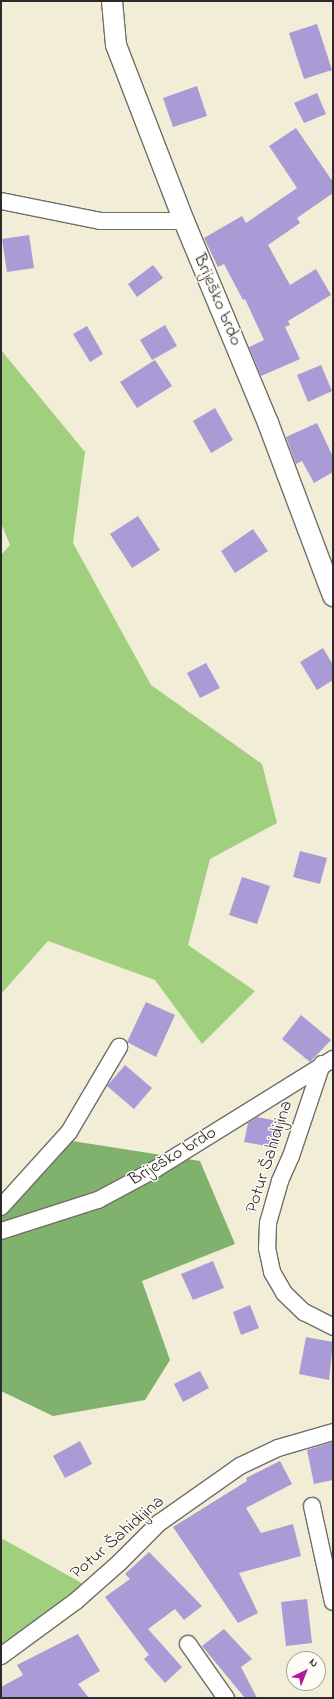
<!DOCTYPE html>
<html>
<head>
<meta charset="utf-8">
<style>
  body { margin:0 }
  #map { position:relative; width:334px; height:1699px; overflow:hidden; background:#f1edd6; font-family:"Indie Flower",sans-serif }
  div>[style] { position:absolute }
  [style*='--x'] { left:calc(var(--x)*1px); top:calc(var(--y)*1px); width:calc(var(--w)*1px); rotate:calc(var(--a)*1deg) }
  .green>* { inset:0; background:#a0cf7e }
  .forest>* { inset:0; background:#80b26d }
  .building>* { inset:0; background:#aa9ad5 }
  .roads { filter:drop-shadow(1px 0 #706f67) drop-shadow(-1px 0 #706f67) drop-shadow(0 1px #706f67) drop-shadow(0 -1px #706f67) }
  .minor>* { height:16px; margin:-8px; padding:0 8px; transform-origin:8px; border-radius:8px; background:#fff }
  .tertiary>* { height:20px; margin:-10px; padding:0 10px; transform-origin:10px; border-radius:10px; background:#fff }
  span { translate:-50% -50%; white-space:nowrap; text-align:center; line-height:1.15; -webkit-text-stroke:3px #fdfcf7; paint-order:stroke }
  .street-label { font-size:18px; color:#2b2b2b }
  .frame { position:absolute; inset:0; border:2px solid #2b2b2b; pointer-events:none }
  .north { position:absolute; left:286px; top:1651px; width:40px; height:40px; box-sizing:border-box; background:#fdfcf7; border:1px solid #a9a8a5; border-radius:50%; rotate:43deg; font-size:11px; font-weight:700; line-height:16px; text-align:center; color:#2b2b2b }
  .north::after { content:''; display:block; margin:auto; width:14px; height:18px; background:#b5179e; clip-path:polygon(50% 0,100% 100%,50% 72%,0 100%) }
</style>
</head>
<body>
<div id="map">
  <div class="green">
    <div style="clip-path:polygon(1px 350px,85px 452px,73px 543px,151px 685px,262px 764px,277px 823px,210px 859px,188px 945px,255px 991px,202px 1044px,155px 980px,48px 941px,1px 994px,1px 555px,10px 545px,1px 523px)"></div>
    <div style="clip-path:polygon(1px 1538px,87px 1586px,1px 1644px)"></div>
  </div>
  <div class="forest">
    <div style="clip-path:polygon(53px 1138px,200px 1161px,235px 1244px,142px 1281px,170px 1360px,145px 1400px,53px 1416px,1px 1391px,1px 1195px)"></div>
  </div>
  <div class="building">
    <div style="clip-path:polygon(317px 24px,332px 70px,304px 79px,289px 33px)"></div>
    <div style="clip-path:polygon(197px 86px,207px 116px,173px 127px,163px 98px)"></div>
    <div style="clip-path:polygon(317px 93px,326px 114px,304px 123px,294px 103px)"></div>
    <div style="clip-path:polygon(296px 128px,333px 182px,333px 193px,297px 218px,300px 223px,268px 245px,290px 285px,316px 269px,331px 295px,288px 321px,290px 325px,285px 327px,300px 359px,261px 376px,249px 347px,264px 340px,245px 299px,243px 300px,224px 264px,218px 267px,204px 238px,242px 216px,246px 223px,297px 188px,269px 146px)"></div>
    <div style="clip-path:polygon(29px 235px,34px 268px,7px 272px,2px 239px)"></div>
    <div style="clip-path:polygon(153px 265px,163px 278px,137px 297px,128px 284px)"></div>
    <div style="clip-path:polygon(165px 325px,177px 346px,152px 360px,140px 340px)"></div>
    <div style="clip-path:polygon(87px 326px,103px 354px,90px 362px,73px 334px)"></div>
    <div style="clip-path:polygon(155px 360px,172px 386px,137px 408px,120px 382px)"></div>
    <div style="clip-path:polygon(321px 365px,332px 391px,308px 402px,297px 375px)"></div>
    <div style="clip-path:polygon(215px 408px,233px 440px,211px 453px,193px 421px)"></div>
    <div style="clip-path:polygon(317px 423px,333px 457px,333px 472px,314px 483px,302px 461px,296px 464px,286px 437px)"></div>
    <div style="clip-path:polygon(138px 516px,160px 550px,132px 568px,110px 534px)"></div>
    <div style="clip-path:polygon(253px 529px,268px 551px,235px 573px,221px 551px)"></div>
    <div style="clip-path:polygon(323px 648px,333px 665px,333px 680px,317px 690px,300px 662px)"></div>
    <div style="clip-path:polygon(206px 663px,220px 688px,200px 698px,187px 673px)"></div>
    <div style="clip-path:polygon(300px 851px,327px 858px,320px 884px,293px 877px)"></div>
    <div style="clip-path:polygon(242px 877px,270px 886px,257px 924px,229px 915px)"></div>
    <div style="clip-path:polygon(146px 1002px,175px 1015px,156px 1057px,127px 1042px)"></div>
    <div style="clip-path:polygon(301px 1015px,331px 1040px,310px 1062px,282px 1039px)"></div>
    <div style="clip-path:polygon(125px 1065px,152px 1088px,134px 1109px,107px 1086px)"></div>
    <div style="clip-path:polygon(257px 1117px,282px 1122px,278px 1148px,244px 1142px,248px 1123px)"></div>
    <div style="clip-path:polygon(213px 1261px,224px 1288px,193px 1300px,181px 1274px)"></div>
    <div style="clip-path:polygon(250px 1305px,259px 1328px,241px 1335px,233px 1312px)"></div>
    <div style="clip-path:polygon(306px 1337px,333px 1342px,329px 1380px,299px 1374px)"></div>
    <div style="clip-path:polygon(200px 1371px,209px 1388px,183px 1402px,174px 1384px)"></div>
    <div style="clip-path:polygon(80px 1441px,92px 1464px,65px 1478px,53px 1456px)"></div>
    <div style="clip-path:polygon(333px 1442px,333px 1480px,314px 1484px,307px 1450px)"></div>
    <div style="clip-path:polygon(280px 1461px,292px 1484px,246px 1508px,261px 1533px,293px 1524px,301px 1556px,239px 1573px,258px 1613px,238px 1623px,173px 1527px,247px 1481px,246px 1478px)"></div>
    <div style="clip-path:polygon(149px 1552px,202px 1606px,184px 1620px,175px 1609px,148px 1629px,182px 1667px,165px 1683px,144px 1659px,149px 1655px,105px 1597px,130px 1579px,125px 1574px)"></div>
    <div style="clip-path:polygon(307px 1599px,312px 1643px,286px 1646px,281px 1602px)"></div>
    <div style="clip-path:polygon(224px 1629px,252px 1659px,241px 1667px,257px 1698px,245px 1698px,202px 1646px)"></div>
    <div style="clip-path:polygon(78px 1634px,100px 1671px,78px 1684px,89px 1698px,1px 1698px,1px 1687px,23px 1675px,17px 1665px)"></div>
  </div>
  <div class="roads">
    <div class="minor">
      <div style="--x:1;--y:201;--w:101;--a:11.4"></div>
      <div style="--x:100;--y:221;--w:84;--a:0"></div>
      <div style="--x:322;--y:1064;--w:97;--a:108.6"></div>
      <div style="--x:291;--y:1156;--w:27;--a:114"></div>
      <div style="--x:280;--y:1181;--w:44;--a:105.9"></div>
      <div style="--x:268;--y:1223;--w:25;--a:92"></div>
      <div style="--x:267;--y:1248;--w:25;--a:78"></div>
      <div style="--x:272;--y:1272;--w:24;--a:60"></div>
      <div style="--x:284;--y:1293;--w:28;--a:44"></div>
      <div style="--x:304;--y:1312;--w:33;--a:27"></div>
      <div style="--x:1;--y:1207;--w:101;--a:-47.8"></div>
      <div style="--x:69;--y:1132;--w:99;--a:-59.5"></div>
      <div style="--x:1;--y:1231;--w:102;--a:-17.7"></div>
      <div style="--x:98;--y:1200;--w:64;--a:-28.2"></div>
      <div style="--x:154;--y:1170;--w:211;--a:-31.8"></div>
      <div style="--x:312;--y:1506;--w:98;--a:77.7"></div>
      <div style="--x:188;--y:1644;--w:66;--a:54.9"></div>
      <div style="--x:1;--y:1656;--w:93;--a:-36.3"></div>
      <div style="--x:76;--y:1601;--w:57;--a:-41.5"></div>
      <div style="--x:119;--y:1563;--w:57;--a:-45"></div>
      <div style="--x:159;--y:1523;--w:99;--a:-35.1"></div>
      <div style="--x:240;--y:1466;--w:42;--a:-25.3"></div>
      <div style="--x:278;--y:1448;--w:57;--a:-16.2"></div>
    </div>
    <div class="tertiary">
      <div style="--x:112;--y:1;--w:44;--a:84.8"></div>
      <div style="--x:116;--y:45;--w:189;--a:68.9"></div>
      <div style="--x:184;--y:221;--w:219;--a:67.4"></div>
      <div style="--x:268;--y:423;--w:185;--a:69.4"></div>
    </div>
  </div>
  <div class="street-label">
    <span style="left:217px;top:300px;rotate:67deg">Briješko brdo</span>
    <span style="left:173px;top:1157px;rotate:-31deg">Briješko brdo</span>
    <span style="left:270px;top:1157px;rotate:-72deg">Potur Šahidijina</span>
    <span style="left:118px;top:1538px;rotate:-41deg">Potur Šahidijina</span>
  </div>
  <div class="frame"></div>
  <div class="north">N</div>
</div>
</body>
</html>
